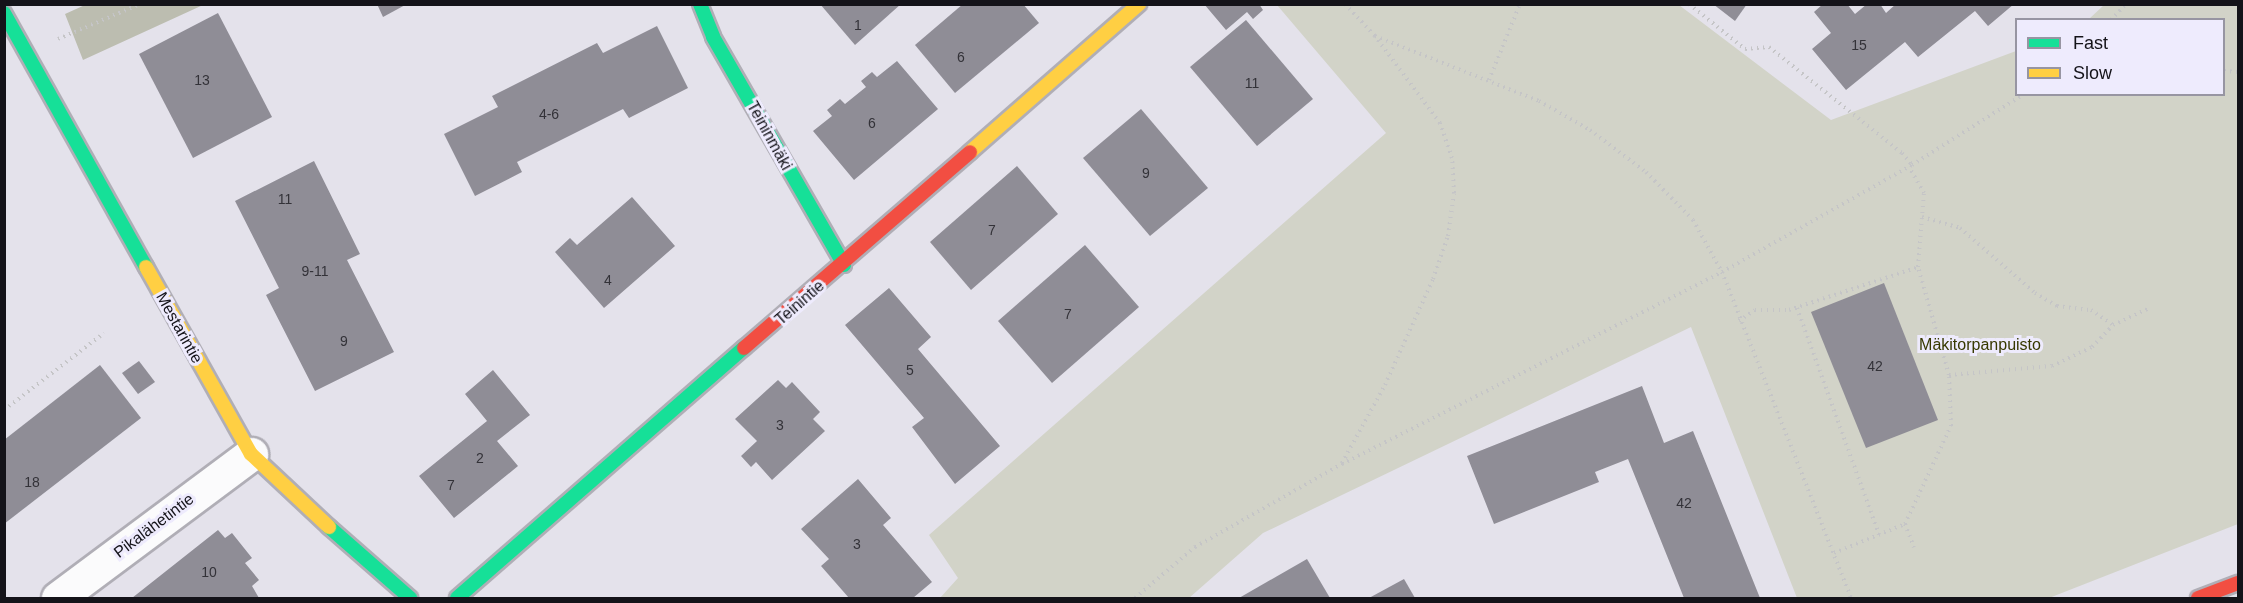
<!DOCTYPE html>
<html>
<head>
<meta charset="utf-8">
<style>
  body { margin:0 }
  #map { position:relative; width:2243px; height:603px; overflow:hidden; background:#e4e2eb; font-family:Arial,sans-serif }
  div>[style] { position:absolute }
  [style*='--x'] { left:calc(var(--x)*1px); top:calc(var(--y)*1px); width:calc(var(--w)*1px); rotate:calc(var(--a)*1deg) }
  .green>* { inset:0; background:#d2d3c8 }
  .forest>* { inset:0; background:#bcbdb0 }
  .building>* { inset:0; background:#8f8d96 }
  .path>* { height:4px; margin-top:-2px; transform-origin:0; background:repeating-linear-gradient(90deg,#c5c5c7 0 1.5px,transparent 0 6px) }
  .roads { filter:drop-shadow(2px 0 #b0aeb6) drop-shadow(-2px 0 #b0aeb6) drop-shadow(0 2px #b0aeb6) drop-shadow(0 -2px #b0aeb6) }
  .street>* { height:33px; margin:-16.5px; padding:0 16.5px; transform-origin:16.5px; border-radius:16.5px; background:#fbfbfc }
  .fast>* { height:14px; margin:-7px; padding:0 7px; transform-origin:7px; border-radius:7px; background:#16e098 }
  .slow>* { height:14px; margin:-7px; padding:0 7px; transform-origin:7px; border-radius:7px; background:#ffcf43 }
  .jam>* { height:14px; margin:-7px; padding:0 7px; transform-origin:7px; border-radius:7px; background:#f24e42 }
  span { translate:-50% -50%; white-space:nowrap; text-align:center; line-height:1.15; -webkit-text-stroke:6px #eeebfd; paint-order:stroke }
  .number-label { font-size:14px; color:#333238 }
  .number-label span { -webkit-text-stroke-width:0 }
  .street-label { font-size:16px; color:#141319 }
  .park-label { font-size:16px; color:#373900 }
  .frame { position:absolute; inset:0; border:6px solid #141319; pointer-events:none }
  .legend { position:absolute; left:2015px; top:18px; width:210px; height:78px; box-sizing:border-box; background:#eeebfd; border:2px solid #9795a2; margin:0; padding:8px 10px; list-style:none; font-size:18px; color:#141319 }
  .legend li { display:flex; align-items:center; gap:12px; height:30px }
  .legend b { width:30px; border:2px solid #9795a2 }
</style>
</head>
<body>
<div id="map">
  <div class="green">
    <div style="clip-path:polygon(1277px 5px,1679px 5px,1831px 120px,2016px 51px,2016px 94px,2224px 94px,2224px 20px,2089px 19px,2104px 5px,2238px 5px,2238px 524px,2049px 598px,1797px 598px,1691px 327px,1263px 533px,1189px 598px,940px 598px,958px 578px,929px 535px,1386px 133px)"></div>
  </div>
  <div class="forest">
    <div style="clip-path:polygon(85px 5px,85px 4px,203px 5px,83px 60px,65px 14px)"></div>
  </div>
  <div class="building">
    <div style="clip-path:polygon(377px 4px,407px 4px,383px 17px)"></div>
    <div style="clip-path:polygon(820px 4px,901px 4px,855px 45px)"></div>
    <div style="clip-path:polygon(963px 4px,1023px 4px,1039px 23px,955px 93px,915px 45px)"></div>
    <div style="clip-path:polygon(1204px 4px,1259px 4px,1263px 10px,1253px 19px,1247px 12px,1226px 30px)"></div>
    <div style="clip-path:polygon(1713px 4px,1747px 4px,1735px 21px)"></div>
    <div style="clip-path:polygon(1823px 4px,1847px 4px,1855px 14px,1867px 4px,1880px 4px,1886px 13px,1896px 4px,2014px 4px,1988px 26px,1975px 11px,1918px 57px,1905px 42px,1846px 90px,1812px 49px,1831px 33px,1814px 12px)"></div>
    <div style="clip-path:polygon(218px 13px,272px 117px,193px 158px,139px 54px)"></div>
    <div style="clip-path:polygon(1246px 20px,1313px 99px,1257px 146px,1190px 67px)"></div>
    <div style="clip-path:polygon(657px 26px,688px 88px,629px 118px,623px 109px,517px 162px,522px 172px,475px 196px,444px 134px,498px 107px,492px 96px,597px 43px,603px 53px)"></div>
    <div style="clip-path:polygon(897px 61px,938px 109px,854px 180px,813px 131px,832px 116px,827px 110px,840px 99px,845px 104px,866px 87px,861px 81px,872px 72px,877px 77px)"></div>
    <div style="clip-path:polygon(1141px 109px,1208px 188px,1150px 236px,1083px 158px)"></div>
    <div style="clip-path:polygon(314px 161px,360px 254px,347px 260px,394px 352px,315px 391px,266px 295px,279px 288px,235px 201px)"></div>
    <div style="clip-path:polygon(1017px 166px,1058px 214px,971px 290px,930px 242px)"></div>
    <div style="clip-path:polygon(632px 197px,675px 246px,604px 308px,555px 252px,570px 238px,577px 245px)"></div>
    <div style="clip-path:polygon(1085px 245px,1139px 307px,1052px 383px,998px 321px)"></div>
    <div style="clip-path:polygon(1884px 283px,1938px 420px,1866px 448px,1811px 312px)"></div>
    <div style="clip-path:polygon(889px 288px,931px 337px,918px 349px,1000px 446px,955px 484px,912px 427px,924px 418px,845px 325px)"></div>
    <div style="clip-path:polygon(139px 361px,155px 382px,138px 394px,122px 373px)"></div>
    <div style="clip-path:polygon(100px 365px,141px 418px,4px 524px,4px 440px)"></div>
    <div style="clip-path:polygon(493px 370px,530px 415px,497px 441px,518px 466px,454px 518px,419px 476px,487px 421px,465px 394px)"></div>
    <div style="clip-path:polygon(778px 380px,786px 388px,792px 382px,820px 412px,813px 419px,825px 431px,772px 480px,756px 462px,751px 467px,741px 456px,757px 441px,735px 419px)"></div>
    <div style="clip-path:polygon(1642px 386px,1664px 443px,1693px 431px,1760px 598px,1684px 598px,1628px 459px,1595px 472px,1599px 482px,1494px 524px,1467px 456px)"></div>
    <div style="clip-path:polygon(858px 479px,891px 518px,883px 525px,932px 582px,913px 598px,849px 598px,821px 566px,829px 559px,801px 529px)"></div>
    <div style="clip-path:polygon(218px 530px,225px 538px,232px 533px,252px 558px,245px 563px,259px 580px,252px 586px,259px 598px,132px 598px)"></div>
    <div style="clip-path:polygon(1307px 559px,1330px 598px,1239px 598px)"></div>
    <div style="clip-path:polygon(1404px 579px,1415px 598px,1369px 598px)"></div>
  </div>
  <div class="path">
    <div style="--x:1345;--y:4;--w:44;--a:46.8"></div>
    <div style="--x:1375;--y:36;--w:176;--a:21.6"></div>
    <div style="--x:1539;--y:101;--w:59;--a:29.6"></div>
    <div style="--x:1590;--y:130;--w:70;--a:36.9"></div>
    <div style="--x:1646;--y:172;--w:67;--a:45.6"></div>
    <div style="--x:1693;--y:220;--w:60;--a:60.9"></div>
    <div style="--x:1722;--y:272;--w:351;--a:68.4"></div>
    <div style="--x:1689;--y:4;--w:72;--a:38.8"></div>
    <div style="--x:1745;--y:49;--w:24;--a:-5"></div>
    <div style="--x:1769;--y:47;--w:170;--a:38.6"></div>
    <div style="--x:1902;--y:153;--w:16;--a:50"></div>
    <div style="--x:2111;--y:20;--w:22;--a:-47"></div>
    <div style="--x:58;--y:39;--w:89;--a:-23.1"></div>
    <div style="--x:2224;--y:71;--w:14;--a:4"></div>
    <div style="--x:1489;--y:80;--w:82;--a:-67.8"></div>
    <div style="--x:1922;--y:217;--w:40;--a:16"></div>
    <div style="--x:1960;--y:228;--w:99;--a:40.9"></div>
    <div style="--x:2035;--y:293;--w:26;--a:31"></div>
    <div style="--x:2057;--y:306;--w:34;--a:7"></div>
    <div style="--x:2091;--y:310;--w:27;--a:34"></div>
    <div style="--x:1797;--y:308;--w:241;--a:70.1"></div>
    <div style="--x:1739;--y:321;--w:19;--a:-35"></div>
    <div style="--x:1755;--y:310;--w:34;--a:0"></div>
    <div style="--x:1789;--y:310;--w:136;--a:-18.4"></div>
    <div style="--x:1949;--y:375;--w:103;--a:-5"></div>
    <div style="--x:2052;--y:366;--w:44;--a:-25.4"></div>
    <div style="--x:2092;--y:347;--w:30;--a:-46"></div>
    <div style="--x:2113;--y:325;--w:38;--a:-25"></div>
    <div style="--x:4;--y:410;--w:126;--a:-37.6"></div>
    <div style="--x:1342;--y:463;--w:89;--a:-61.1"></div>
    <div style="--x:1385;--y:385;--w:116;--a:-65.6"></div>
    <div style="--x:1433;--y:279;--w:46;--a:-70.8"></div>
    <div style="--x:1448;--y:236;--w:43;--a:-82.1"></div>
    <div style="--x:1454;--y:193;--w:35;--a:-93"></div>
    <div style="--x:1452;--y:158;--w:37;--a:-109"></div>
    <div style="--x:1440;--y:123;--w:109;--a:-126.8"></div>
    <div style="--x:1905;--y:524;--w:108;--a:-64.9"></div>
    <div style="--x:1951;--y:426;--w:51;--a:-92.2"></div>
    <div style="--x:1949;--y:375;--w:112;--a:-106"></div>
    <div style="--x:1918;--y:267;--w:74;--a:-85.4"></div>
    <div style="--x:1924;--y:193;--w:30;--a:-120"></div>
    <div style="--x:1834;--y:553;--w:77;--a:-22.2"></div>
    <div style="--x:1905;--y:524;--w:25;--a:69"></div>
    <div style="--x:1135;--y:598;--w:79;--a:-40.4"></div>
    <div style="--x:1195;--y:547;--w:169;--a:-29.5"></div>
    <div style="--x:1342;--y:464;--w:426;--a:-26.8"></div>
    <div style="--x:1722;--y:272;--w:218;--a:-29.4"></div>
    <div style="--x:1912;--y:165;--w:133;--a:-32.4"></div>
  </div>
  <div class="roads">
    <div class="street">
      <div style="--x:58;--y:598;--w:241;--a:-36.7"></div>
    </div>
    <div class="fast">
      <div style="--x:700;--y:4;--w:35;--a:68"></div>
      <div style="--x:713;--y:37;--w:263;--a:60.1"></div>
      <div style="--x:4;--y:13;--w:291;--a:60.8"></div>
      <div style="--x:329;--y:527;--w:108;--a:41.2"></div>
      <div style="--x:457;--y:598;--w:381;--a:-41.1"></div>
    </div>
    <div class="slow">
      <div style="--x:970;--y:152;--w:225;--a:-41.2"></div>
      <div style="--x:146;--y:267;--w:214;--a:60.7"></div>
      <div style="--x:251;--y:454;--w:107;--a:43.1"></div>
    </div>
    <div class="jam">
      <div style="--x:744;--y:348;--w:299;--a:-40.9"></div>
      <div style="--x:2198;--y:598;--w:43;--a:-20.6"></div>
    </div>
  </div>
  <div class="number-label">
    <span style="left:858px;top:25px">1</span>
    <span style="left:1859px;top:45px">15</span>
    <span style="left:961px;top:57px">6</span>
    <span style="left:202px;top:80px">13</span>
    <span style="left:1252px;top:83px">11</span>
    <span style="left:549px;top:114px">4-6</span>
    <span style="left:872px;top:123px">6</span>
    <span style="left:1146px;top:173px">9</span>
    <span style="left:285px;top:199px">11</span>
    <span style="left:992px;top:230px">7</span>
    <span style="left:315px;top:271px">9-11</span>
    <span style="left:608px;top:280px">4</span>
    <span style="left:1068px;top:314px">7</span>
    <span style="left:344px;top:341px">9</span>
    <span style="left:1875px;top:366px">42</span>
    <span style="left:910px;top:370px">5</span>
    <span style="left:780px;top:425px">3</span>
    <span style="left:480px;top:458px">2</span>
    <span style="left:32px;top:482px">18</span>
    <span style="left:451px;top:485px">7</span>
    <span style="left:1684px;top:503px">42</span>
    <span style="left:857px;top:544px">3</span>
    <span style="left:209px;top:572px">10</span>
  </div>
  <div class="street-label">
    <span style="left:769px;top:136px;rotate:61deg">Teininmäki</span>
    <span style="left:800px;top:303px;rotate:-41deg">Teinintie</span>
    <span style="left:179px;top:328px;rotate:61deg">Mestarintie</span>
    <span style="left:154px;top:526px;rotate:-37deg">Pikalähetintie</span>
  </div>
  <div class="park-label">
    <span style="left:1980px;top:345px">Mäkitorpanpuisto</span>
  </div>
  <div class="frame"></div>
  <ul class="legend">
  <li><b style="height:8px;background:#16e098"></b>Fast</li>
  <li><b style="height:8px;background:#ffcf43"></b>Slow</li>
  </ul>
</div>
</body>
</html>
